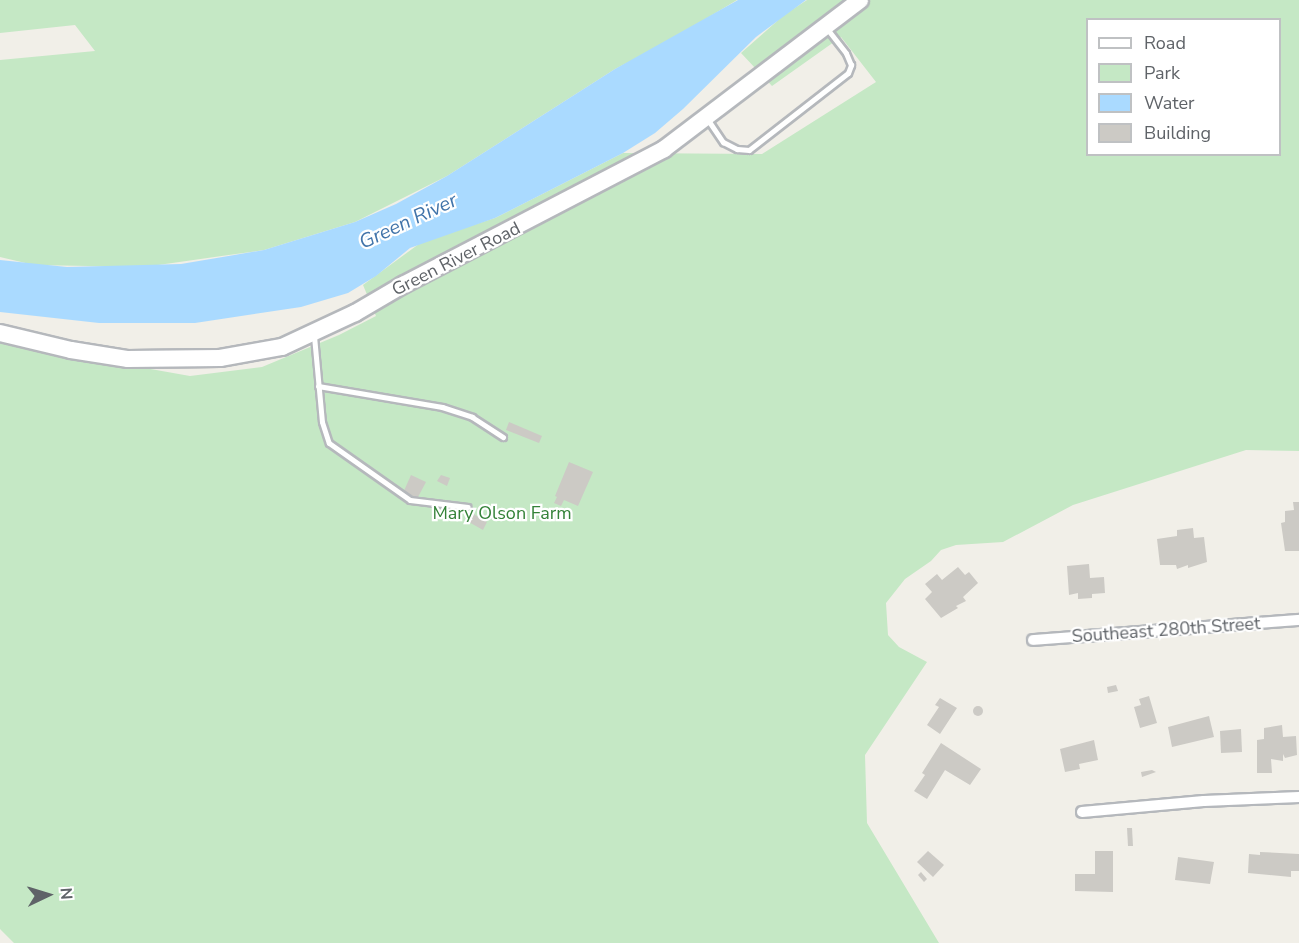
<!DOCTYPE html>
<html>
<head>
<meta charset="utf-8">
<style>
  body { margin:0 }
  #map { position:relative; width:1299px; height:943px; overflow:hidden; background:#f1efe8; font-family:"Nunito Sans",sans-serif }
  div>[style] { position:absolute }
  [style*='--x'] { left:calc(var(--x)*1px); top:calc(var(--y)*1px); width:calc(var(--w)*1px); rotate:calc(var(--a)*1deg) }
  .green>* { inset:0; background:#c5e8c5 }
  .water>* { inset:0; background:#aadaff }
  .building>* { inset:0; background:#cccac5 }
  .round { border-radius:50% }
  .roads { filter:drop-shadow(2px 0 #b5b8bc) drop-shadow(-2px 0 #b5b8bc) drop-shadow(0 2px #b5b8bc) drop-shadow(0 -2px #b5b8bc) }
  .lane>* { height:5px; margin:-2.5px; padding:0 2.5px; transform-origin:2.5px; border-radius:2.5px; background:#fff }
  .street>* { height:10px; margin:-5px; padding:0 5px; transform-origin:5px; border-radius:5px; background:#fff }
  .secondary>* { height:16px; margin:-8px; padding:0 8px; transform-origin:8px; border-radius:8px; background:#fff }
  span { translate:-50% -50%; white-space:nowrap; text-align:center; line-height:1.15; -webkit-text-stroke:4.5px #fff; paint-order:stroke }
  .street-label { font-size:18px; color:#5f6368 }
  .park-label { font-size:18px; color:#348238 }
  .water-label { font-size:20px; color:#4174aa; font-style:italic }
  .legend { position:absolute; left:1086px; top:18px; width:195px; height:138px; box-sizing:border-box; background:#fff; border:2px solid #bfc1c3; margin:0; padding:8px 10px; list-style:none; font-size:18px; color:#5f6368 }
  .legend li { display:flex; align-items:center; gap:12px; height:30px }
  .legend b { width:30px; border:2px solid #bfc1c3 }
  .north { position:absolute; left:18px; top:865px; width:60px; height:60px; -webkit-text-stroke:4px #fff; paint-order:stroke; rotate:86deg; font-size:16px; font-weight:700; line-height:24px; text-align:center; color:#5f6368 }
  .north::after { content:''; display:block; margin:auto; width:21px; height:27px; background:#5f6368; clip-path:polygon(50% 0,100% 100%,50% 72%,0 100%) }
</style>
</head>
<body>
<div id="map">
  <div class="green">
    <div style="clip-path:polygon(0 0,737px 0,664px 44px,615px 69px,447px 176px,355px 222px,264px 250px,144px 267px,34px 265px,0 257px,0 60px,95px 51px,75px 25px,0 33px)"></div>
    <div style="clip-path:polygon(evenodd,807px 0,1299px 0,1299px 451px,1246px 450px,1073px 505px,1003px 542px,956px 545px,941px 550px,931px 561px,905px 579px,886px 603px,888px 635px,899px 647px,927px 662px,865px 755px,867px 823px,939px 943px,14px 943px,0 929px,0 331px,128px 365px,190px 376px,262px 367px,339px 335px,376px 316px,363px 285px,423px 241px,495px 218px,623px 153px,762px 154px,876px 82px,841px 37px,772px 86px,741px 53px,784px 15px,807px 0,1088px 20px,1280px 20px,1280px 154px,1088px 154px,1088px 20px)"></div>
  </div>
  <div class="water">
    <div style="clip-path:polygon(738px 0,806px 0,756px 37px,683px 109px,655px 133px,623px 153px,495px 218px,410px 248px,376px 276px,348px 293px,301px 307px,195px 323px,99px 323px,0 312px,0 260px,67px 267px,181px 264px,264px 250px,355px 222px,396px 204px,447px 176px,615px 69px)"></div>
  </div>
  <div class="building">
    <div style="clip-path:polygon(509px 422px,542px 436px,539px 443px,506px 430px)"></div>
    <div style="clip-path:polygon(569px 462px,593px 472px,578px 506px,564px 500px,561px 506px,554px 503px,557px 497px,555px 496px)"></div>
    <div style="clip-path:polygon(411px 475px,426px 482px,417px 499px,403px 493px)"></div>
    <div style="clip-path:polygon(441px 475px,450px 478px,447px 486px,437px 481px)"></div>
    <div style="clip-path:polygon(1293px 502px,1299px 502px,1299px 551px,1285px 551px,1281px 523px,1285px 522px,1285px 511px,1294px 510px)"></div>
    <div style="clip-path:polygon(472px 513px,487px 522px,483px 530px,467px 521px)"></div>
    <div style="clip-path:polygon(1193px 528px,1194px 538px,1204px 537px,1207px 562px,1188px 568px,1188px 565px,1177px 569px,1176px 565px,1160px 565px,1157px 539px,1177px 536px,1177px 530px)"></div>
    <div style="clip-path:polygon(1089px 564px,1090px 578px,1104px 577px,1105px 593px,1092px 594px,1092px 598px,1078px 599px,1078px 593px,1069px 595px,1067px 566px)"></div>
    <div style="clip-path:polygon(958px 567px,965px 575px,969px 572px,978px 583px,963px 597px,966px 601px,956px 606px,958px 608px,941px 618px,925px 599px,932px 592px,925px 584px,937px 574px,942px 580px)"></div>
    <div style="clip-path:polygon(1116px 685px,1118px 691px,1108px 693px,1107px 687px)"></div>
    <div style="clip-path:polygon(1149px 696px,1157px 723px,1140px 728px,1134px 707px,1141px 705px,1139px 699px)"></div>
    <div style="clip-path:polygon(940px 698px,957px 708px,940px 734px,927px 725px,939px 707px,935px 705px)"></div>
    <div class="round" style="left:973px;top:706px;width:10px;height:10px"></div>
    <div style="clip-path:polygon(1209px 716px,1214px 737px,1172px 747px,1168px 727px)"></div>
    <div style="clip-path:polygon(1282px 725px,1283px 737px,1296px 736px,1297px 755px,1285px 758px,1283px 754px,1283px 761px,1271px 759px,1272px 773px,1257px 773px,1257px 740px,1264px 739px,1264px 728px)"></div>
    <div style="clip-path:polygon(1241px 729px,1242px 752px,1221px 753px,1220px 731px)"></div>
    <div style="clip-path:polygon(1094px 740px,1098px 760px,1079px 764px,1080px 769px,1065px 772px,1060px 749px)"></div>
    <div style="clip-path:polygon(941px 743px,981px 769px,970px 785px,945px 770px,927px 799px,914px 791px,925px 775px,922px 773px)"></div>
    <div style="clip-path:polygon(1152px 770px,1156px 772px,1142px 777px,1141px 772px)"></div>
    <div style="clip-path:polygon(1127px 828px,1132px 828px,1133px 846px,1128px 846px)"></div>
    <div style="clip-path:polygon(928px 851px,944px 865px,933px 877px,917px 862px)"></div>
    <div style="clip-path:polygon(1095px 851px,1113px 851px,1113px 892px,1075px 891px,1075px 874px,1095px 874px)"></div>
    <div style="clip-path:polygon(1260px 852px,1299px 854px,1299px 871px,1291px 871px,1291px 877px,1248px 873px,1249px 854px,1260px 855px)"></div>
    <div style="clip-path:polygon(1178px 857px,1214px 862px,1210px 884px,1175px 880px)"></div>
    <div style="clip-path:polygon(921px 872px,927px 879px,924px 882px,918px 875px)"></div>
  </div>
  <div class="roads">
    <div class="lane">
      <div style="--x:708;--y:120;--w:27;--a:56"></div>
      <div style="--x:723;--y:142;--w:16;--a:27"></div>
      <div style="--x:737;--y:149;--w:12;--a:5"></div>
      <div style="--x:749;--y:150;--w:125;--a:-37.9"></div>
      <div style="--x:848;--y:73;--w:9;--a:-69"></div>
      <div style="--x:851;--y:65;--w:13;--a:-113"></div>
      <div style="--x:846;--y:53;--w:33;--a:-128"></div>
      <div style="--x:314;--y:336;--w:86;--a:84.7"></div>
      <div style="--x:322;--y:422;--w:22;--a:72"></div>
      <div style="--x:329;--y:443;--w:99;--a:35.1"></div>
      <div style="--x:410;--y:500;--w:58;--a:6.9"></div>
      <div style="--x:318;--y:386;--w:126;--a:9.6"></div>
      <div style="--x:442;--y:407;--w:32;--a:18"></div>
      <div style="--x:472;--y:417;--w:37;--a:33"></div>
    </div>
    <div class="street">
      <div style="--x:1033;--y:640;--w:267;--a:-4.3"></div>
      <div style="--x:1082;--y:812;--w:122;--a:-5.2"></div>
      <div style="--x:1204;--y:801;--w:95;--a:-2.4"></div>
    </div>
    <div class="secondary">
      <div style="--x:0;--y:333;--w:73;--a:13.5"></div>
      <div style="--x:71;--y:350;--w:58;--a:9"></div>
      <div style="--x:128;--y:359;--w:92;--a:-0.6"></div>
      <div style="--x:220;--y:358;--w:63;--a:-10.1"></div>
      <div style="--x:282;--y:347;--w:81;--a:-25"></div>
      <div style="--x:355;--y:313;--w:56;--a:-30.3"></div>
      <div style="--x:403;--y:285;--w:294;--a:-27.5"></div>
      <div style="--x:664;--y:149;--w:246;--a:-37.2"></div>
    </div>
  </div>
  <div class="street-label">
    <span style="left:456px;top:259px;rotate:-27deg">Green River Road</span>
    <span style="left:1166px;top:630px;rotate:-4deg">Southeast 280th Street</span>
  </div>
  <div class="park-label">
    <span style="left:502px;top:513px">Mary Olson Farm</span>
  </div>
  <div class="water-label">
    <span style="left:408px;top:221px;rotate:-25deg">Green River</span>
  </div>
  <ul class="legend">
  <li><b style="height:8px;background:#fff"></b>Road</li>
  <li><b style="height:16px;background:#c5e8c5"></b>Park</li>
  <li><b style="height:16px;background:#aadaff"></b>Water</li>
  <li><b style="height:16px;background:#cccac5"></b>Building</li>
  </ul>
  <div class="north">N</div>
</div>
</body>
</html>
